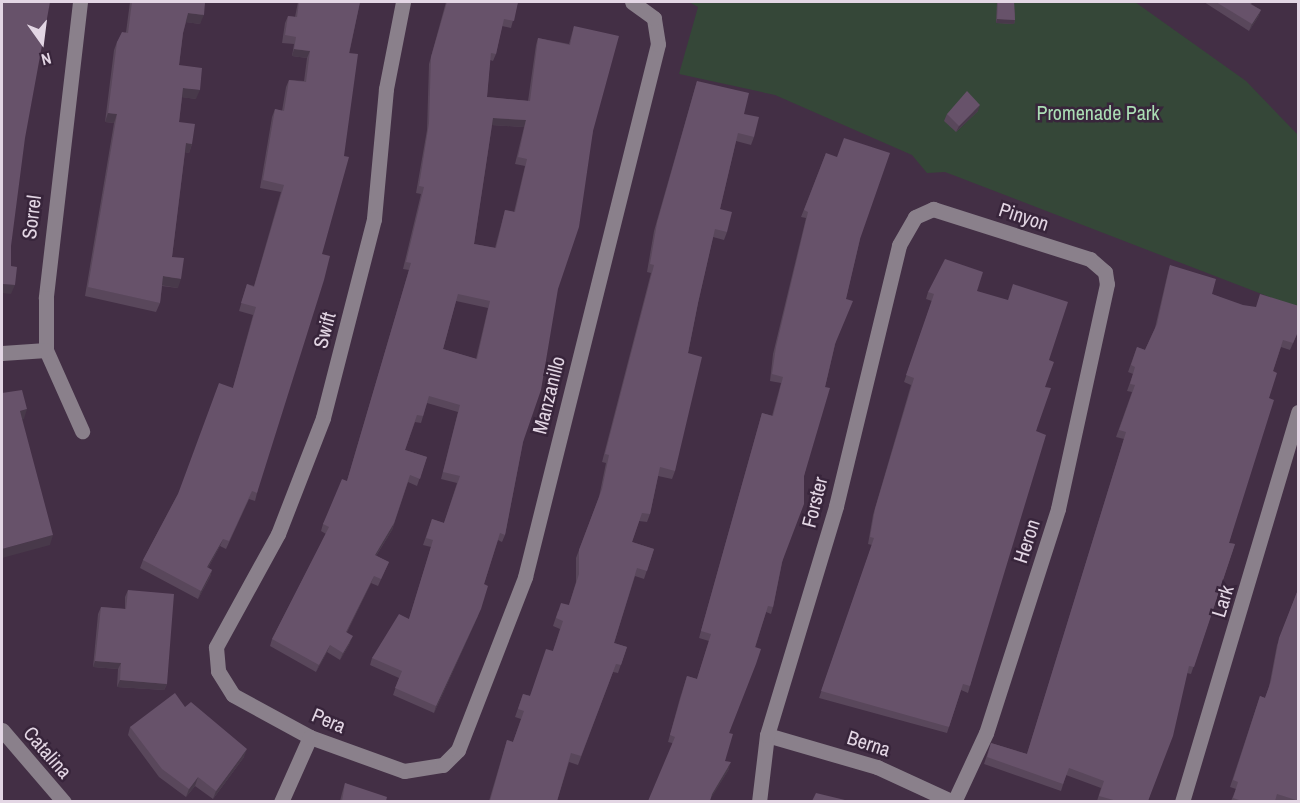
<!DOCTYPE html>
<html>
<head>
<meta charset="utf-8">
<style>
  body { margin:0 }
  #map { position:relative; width:1300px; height:803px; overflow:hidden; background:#432f45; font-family:"Archivo Narrow",sans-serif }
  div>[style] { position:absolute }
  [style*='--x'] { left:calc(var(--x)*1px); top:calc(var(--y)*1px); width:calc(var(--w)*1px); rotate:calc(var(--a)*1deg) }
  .green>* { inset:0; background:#354738 }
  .minor>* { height:15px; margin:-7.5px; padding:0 7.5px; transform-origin:7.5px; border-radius:7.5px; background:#8a808b }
  .wall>* { inset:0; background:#59475b }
  .shaded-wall>* { inset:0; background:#48394a }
  .building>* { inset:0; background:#67526a }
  span { translate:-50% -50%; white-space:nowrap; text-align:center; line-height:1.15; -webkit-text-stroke:5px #38253b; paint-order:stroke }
  .park-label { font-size:20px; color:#aaddb4 }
  .street-label { font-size:20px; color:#e3d6e4 }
  .frame { position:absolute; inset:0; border:3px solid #e3d6e4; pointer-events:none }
  .north { position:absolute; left:12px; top:12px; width:60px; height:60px; -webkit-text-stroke:4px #38253b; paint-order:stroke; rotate:166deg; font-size:16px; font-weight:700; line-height:24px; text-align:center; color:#e3d6e4 }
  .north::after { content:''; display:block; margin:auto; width:21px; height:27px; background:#e3d6e4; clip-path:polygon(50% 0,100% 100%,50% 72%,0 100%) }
</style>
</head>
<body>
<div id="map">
  <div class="green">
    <div style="clip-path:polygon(689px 2px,1135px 2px,1246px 81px,1298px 135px,1298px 308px,945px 172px,927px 173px,912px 155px,775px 95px,679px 74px,698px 7px)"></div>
  </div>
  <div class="minor">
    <div style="--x:80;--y:2;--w:298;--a:96.6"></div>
    <div style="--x:46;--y:298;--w:52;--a:90"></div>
    <div style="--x:46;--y:350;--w:89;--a:66"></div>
    <div style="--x:403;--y:2;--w:89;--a:101.1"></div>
    <div style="--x:386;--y:89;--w:131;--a:95.3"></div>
    <div style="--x:374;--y:219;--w:205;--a:104.4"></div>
    <div style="--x:323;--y:418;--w:124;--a:111.2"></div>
    <div style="--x:278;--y:534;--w:129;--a:118.8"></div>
    <div style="--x:216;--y:647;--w:24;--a:85"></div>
    <div style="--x:218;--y:671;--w:28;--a:58"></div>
    <div style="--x:233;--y:695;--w:88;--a:28.6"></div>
    <div style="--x:310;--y:737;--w:100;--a:19.9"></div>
    <div style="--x:404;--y:771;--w:39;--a:-9"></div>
    <div style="--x:443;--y:765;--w:21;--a:-45"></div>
    <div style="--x:458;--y:750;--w:186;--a:-68.8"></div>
    <div style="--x:525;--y:577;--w:549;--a:-75.99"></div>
    <div style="--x:658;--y:44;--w:26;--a:-99"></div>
    <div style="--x:654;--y:18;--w:27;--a:-144"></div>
    <div style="--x:2;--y:353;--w:44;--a:-3.9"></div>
    <div style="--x:2;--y:730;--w:95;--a:49.3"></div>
    <div style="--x:767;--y:735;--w:115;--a:16.2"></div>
    <div style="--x:877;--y:767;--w:84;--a:24.7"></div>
    <div style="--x:281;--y:802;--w:71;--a:-66"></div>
    <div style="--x:759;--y:802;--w:67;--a:-83.2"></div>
    <div style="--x:767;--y:735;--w:239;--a:-73.2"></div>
    <div style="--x:836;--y:506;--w:268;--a:-76.4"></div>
    <div style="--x:899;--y:245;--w:32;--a:-60"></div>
    <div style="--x:915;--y:217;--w:20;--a:-24"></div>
    <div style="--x:933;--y:209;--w:165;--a:17.7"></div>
    <div style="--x:1090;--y:259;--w:20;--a:41"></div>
    <div style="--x:1105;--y:272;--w:12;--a:81"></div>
    <div style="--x:1107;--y:284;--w:230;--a:102.3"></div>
    <div style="--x:1058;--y:509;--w:235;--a:107.8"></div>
    <div style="--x:986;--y:733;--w:76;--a:114.9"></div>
    <div style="--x:1182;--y:802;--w:407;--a:-73.4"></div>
  </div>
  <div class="wall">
    <div style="clip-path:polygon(130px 2px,205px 2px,200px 24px,186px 22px,183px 33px,179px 65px,196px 99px,182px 97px,179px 122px,192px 144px,189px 153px,185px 152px,172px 257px,178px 288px,162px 286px,160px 303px,156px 312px,85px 296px,114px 123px,105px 122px,114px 50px,117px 42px,126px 32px)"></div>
    <div style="clip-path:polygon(298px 2px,360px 2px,257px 493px,255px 501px,249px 499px,226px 549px,220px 546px,208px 568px,212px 570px,210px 577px,198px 599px,140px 568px,143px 560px,178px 494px,233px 388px,253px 315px,239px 311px,247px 284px,254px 286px,281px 192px,260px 188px,272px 117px,275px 109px,282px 111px,286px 87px,289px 80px,304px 81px,307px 58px,292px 56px,294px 44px,282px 43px,285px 23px,288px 16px,295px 17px)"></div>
    <div style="clip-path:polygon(evenodd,446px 2px,518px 2px,511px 28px,502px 26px,496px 54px,493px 61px,490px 60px,487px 97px,528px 101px,536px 45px,538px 38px,569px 44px,574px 26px,593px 131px,523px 442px,505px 535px,502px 542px,498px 540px,484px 584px,478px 616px,434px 713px,393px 695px,399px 678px,370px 665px,372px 658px,409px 619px,431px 547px,423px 545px,432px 519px,444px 523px,457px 483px,441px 479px,458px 412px,427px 403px,421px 423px,415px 422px,405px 450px,427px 457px,417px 486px,408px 482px,392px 530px,376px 556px,389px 562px,378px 586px,371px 583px,347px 632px,350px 643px,340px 660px,327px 652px,316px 672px,270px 646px,272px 639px,326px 534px,321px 531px,323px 524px,347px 481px,409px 270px,403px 269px,421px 194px,416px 193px,427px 130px,429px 64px,446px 2px,492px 125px,524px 127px,515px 164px,525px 166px,514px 212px,505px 210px,495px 248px,474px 244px,492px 125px,446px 2px,456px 301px,488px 308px,476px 359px,443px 349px,456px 301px)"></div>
    <div style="clip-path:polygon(997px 2px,1014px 2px,1015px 20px,1014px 24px,996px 23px)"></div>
    <div style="clip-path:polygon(1204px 2px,1253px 2px,1251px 4px,1261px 10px,1258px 17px,1249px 31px)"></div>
    <div style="clip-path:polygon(697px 81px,744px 114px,754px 137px,751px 145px,736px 141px,720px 209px,727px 232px,724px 240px,713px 237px,698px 303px,688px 353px,675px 471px,672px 479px,658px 476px,650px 514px,647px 522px,639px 521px,632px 542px,654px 549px,644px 579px,635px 576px,614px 643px,627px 647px,618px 673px,613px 672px,578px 765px,569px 762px,557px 801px,489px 801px,507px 740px,513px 742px,521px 719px,515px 717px,523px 694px,530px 696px,553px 651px,560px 629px,553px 626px,558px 611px,569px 605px,576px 582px,576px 558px,599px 497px,606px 463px,602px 462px,651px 273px,647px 272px,654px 231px)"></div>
    <div style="clip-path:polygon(978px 111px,956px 132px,944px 121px,947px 114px)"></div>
    <div style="clip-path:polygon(826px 153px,860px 239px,804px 476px,782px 563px,773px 607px,771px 614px,766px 612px,729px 733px,725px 761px,729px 769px,710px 799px,672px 743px,668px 742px,680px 698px,687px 676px,697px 679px,709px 641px,699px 638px,760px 420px,762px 413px,772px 416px,781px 383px,770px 381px,773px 354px,806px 218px,801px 217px)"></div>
    <div style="clip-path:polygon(1170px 265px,1212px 294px,1299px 330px,1290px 350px,1281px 347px,1273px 371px,1269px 398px,1229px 543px,1235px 544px,1191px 674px,1187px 673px,1148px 801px,1097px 801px,1101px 788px,1066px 775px,1061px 791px,984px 764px,991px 743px,1027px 754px,1124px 439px,1116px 437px,1132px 392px,1127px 391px,1133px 374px,1128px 372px,1137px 347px,1145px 350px,1155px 328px,1168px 272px)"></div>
    <div style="clip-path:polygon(977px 291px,1049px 360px,1045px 387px,1036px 431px,970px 686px,968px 693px,961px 690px,947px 733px,819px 698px,872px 545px,868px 544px,873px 515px,911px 385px,904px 382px,932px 301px,926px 299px,928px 292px)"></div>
    <div style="clip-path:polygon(1299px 587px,1299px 801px,1278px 801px,1275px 800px,1275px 801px,1231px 801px,1236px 789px,1230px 787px,1260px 696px,1265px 698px,1269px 687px,1277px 645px)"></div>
    <div style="clip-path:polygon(128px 590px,167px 684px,164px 690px,117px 687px,118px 669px,93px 667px,98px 614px,101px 607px,125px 609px,125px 597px)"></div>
    <div style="clip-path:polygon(185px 707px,244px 757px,213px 799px,195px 786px,186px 797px,159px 777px,128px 735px,130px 727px)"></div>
    <div style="clip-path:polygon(345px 783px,386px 801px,340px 801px,342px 793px)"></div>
  </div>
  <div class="shaded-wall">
    <div style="clip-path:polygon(1261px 10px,1258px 17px,1249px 31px,1252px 24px)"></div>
    <div style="clip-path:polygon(188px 13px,204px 15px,200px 24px,185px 22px)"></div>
    <div style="clip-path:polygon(997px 19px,1015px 20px,1014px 24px,996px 23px)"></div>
    <div style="clip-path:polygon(294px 49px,310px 51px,307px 58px,292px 56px)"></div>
    <div style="clip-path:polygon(183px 88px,200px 90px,196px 99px,180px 97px)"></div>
    <div style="clip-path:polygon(980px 105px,978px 111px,956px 132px,959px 126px)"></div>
    <div style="clip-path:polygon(108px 113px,117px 114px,114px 123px,105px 122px)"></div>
    <div style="clip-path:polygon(493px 118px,526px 120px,524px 127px,490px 125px)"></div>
    <div style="clip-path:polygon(186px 143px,192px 144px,189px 153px,183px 152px)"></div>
    <div style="clip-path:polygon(163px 276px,181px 279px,178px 288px,160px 285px)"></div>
    <div style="clip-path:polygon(2px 284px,15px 285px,11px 294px,2px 293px)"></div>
    <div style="clip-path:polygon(27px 409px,24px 419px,17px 421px,20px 411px)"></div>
    <div style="clip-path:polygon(394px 523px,392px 530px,372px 562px,375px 555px)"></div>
    <div style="clip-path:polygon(53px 535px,50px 545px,2px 558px,2px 549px)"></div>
    <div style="clip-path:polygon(223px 539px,220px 546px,204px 575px,207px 567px)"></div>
    <div style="clip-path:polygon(212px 570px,210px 577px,198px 599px,201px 591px)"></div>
    <div style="clip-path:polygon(374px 576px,371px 583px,343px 639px,346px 632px)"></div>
    <div style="clip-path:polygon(481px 609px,478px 616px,434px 713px,436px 706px)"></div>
    <div style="clip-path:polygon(353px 636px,350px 643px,340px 660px,343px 653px)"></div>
    <div style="clip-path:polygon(330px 645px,327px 652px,316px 672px,319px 665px)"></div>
    <div style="clip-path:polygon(95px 661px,121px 663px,118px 669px,93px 667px)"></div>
    <div style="clip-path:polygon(120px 680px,167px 684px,164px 690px,117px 687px)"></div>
    <div style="clip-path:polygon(247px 749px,244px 757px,213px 799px,216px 791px)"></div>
    <div style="clip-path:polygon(731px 762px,729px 769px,710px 800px,712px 794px)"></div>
    <div style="clip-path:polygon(198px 777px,195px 786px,186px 797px,189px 789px)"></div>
  </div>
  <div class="building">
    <div style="clip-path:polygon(2px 2px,50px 2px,25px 138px,11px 246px,11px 266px,17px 267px,15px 285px,2px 284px)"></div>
    <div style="clip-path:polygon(132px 2px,205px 2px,204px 15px,188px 13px,183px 33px,179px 65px,202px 68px,200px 90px,183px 88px,179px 122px,195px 124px,192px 144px,186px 143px,172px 257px,184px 258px,181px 279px,163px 276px,160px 303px,88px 287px,117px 114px,108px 113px,117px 42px,122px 32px,128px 33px)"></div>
    <div style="clip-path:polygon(299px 2px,360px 2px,349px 53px,358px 54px,344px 156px,349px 157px,322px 254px,330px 256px,324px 280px,257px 493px,252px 491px,229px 541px,223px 539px,207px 567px,212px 570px,201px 591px,143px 560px,178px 494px,219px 383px,233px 388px,256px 307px,241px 303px,247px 284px,254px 287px,284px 185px,263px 180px,275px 109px,284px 111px,289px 80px,306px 82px,310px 51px,294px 49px,296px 37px,285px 35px,288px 16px,297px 17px)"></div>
    <div style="clip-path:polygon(evenodd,447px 2px,518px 2px,514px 21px,504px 19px,496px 54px,491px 53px,487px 97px,530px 101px,538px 38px,570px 45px,574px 26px,619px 36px,593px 131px,579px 227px,558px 289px,541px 390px,523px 442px,505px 535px,500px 533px,484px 584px,488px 586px,481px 609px,436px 706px,395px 688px,402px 671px,372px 658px,399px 614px,409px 619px,433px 540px,426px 538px,432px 519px,444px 523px,460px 476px,443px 472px,460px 405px,429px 396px,423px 416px,417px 415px,405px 450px,427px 457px,420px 479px,410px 475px,394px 523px,375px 555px,389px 562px,381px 579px,374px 576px,346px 632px,353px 636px,343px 653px,330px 645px,319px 665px,272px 639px,329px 527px,323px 524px,342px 479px,347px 481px,411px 263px,406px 262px,424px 187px,419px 186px,429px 123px,431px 57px,447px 2px,493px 118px,526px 120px,518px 157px,527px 159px,515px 212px,505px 210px,496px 248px,474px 244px,493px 118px,447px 2px,458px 294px,490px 301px,477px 359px,443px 349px,458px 294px)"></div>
    <div style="clip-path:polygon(998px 2px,1014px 2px,1015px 20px,997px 19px)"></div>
    <div style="clip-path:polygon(1216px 2px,1252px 2px,1250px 4px,1261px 10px,1252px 24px)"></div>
    <div style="clip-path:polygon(697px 81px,749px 93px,744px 114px,759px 117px,754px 137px,738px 133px,720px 209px,732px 212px,727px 232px,715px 229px,698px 303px,688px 353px,702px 357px,675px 471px,660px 467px,650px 514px,642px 513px,632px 542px,654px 549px,647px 571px,637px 568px,614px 643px,627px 647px,621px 665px,616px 664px,581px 756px,571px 753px,557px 801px,490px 801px,507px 740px,513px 742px,524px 711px,518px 709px,523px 694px,530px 696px,546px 649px,553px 651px,563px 621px,556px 618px,561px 603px,569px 605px,579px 574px,579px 550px,602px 489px,609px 455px,605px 454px,654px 265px,650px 264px,657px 223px)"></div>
    <div style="clip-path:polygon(967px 91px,980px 105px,959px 126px,947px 114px)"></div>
    <div style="clip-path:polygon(844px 138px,890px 153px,860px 239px,846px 299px,853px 301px,835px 344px,825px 387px,830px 388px,804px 476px,804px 504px,782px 562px,773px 607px,768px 606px,755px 647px,761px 649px,756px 664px,729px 733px,733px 734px,725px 761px,731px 762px,712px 794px,710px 801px,648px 801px,675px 737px,670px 735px,687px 676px,697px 679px,711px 634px,701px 631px,762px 413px,773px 416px,783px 377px,772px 374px,776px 347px,808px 212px,804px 210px,826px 153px,837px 157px)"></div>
    <div style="clip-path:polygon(945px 259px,983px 272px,977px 291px,1008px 300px,1013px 284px,1068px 302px,1049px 360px,1054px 362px,1045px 387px,1051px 388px,1036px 431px,1046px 435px,970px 686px,963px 684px,949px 727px,821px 691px,874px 538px,870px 537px,875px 509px,914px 378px,906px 375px,934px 294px,928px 292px)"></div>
    <div style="clip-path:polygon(1170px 265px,1216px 279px,1212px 294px,1243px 305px,1256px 307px,1260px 294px,1299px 306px,1299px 329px,1293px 343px,1283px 340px,1273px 371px,1277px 373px,1269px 398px,1274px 400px,1229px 543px,1235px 544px,1194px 667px,1189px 666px,1173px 736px,1148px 801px,1117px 801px,1099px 796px,1104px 781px,1069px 768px,1063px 784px,987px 757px,991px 743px,1027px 754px,1126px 432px,1119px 430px,1135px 385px,1130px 384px,1135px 367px,1131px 365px,1137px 347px,1145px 350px,1157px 324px)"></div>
    <div style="clip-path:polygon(22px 390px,27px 409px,20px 411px,53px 535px,2px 549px,2px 393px)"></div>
    <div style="clip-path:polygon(1299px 587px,1299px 801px,1277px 794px,1275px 801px,1242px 801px,1233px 798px,1238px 782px,1233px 780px,1260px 696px,1265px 698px,1271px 681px,1279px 638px)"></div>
    <div style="clip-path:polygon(128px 590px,174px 594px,167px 684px,120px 680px,121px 663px,95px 661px,101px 607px,126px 609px)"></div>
    <div style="clip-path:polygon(175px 693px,185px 707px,191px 702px,247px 749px,216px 791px,198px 777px,189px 789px,162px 769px,130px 727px)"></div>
    <div style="clip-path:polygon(345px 783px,387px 797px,386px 801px,342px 801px)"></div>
    <div style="clip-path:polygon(816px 793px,849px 801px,812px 801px)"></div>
  </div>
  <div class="park-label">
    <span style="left:1098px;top:112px">Promenade Park</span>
  </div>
  <div class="street-label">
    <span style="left:1024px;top:216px;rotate:18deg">Pinyon</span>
    <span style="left:31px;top:217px;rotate:-83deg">Sorrel</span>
    <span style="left:324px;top:330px;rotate:-75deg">Swift</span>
    <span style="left:548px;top:395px;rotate:-76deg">Manzanillo</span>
    <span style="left:814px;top:502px;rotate:-76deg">Forster</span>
    <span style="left:1026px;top:541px;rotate:-72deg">Heron</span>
    <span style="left:1222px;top:601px;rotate:-73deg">Lark</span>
    <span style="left:329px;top:720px;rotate:23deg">Pera</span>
    <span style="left:869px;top:743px;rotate:18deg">Berna</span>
    <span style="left:48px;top:752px;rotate:49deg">Catalina</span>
  </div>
  <div class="frame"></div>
  <div class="north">N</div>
</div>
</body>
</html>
